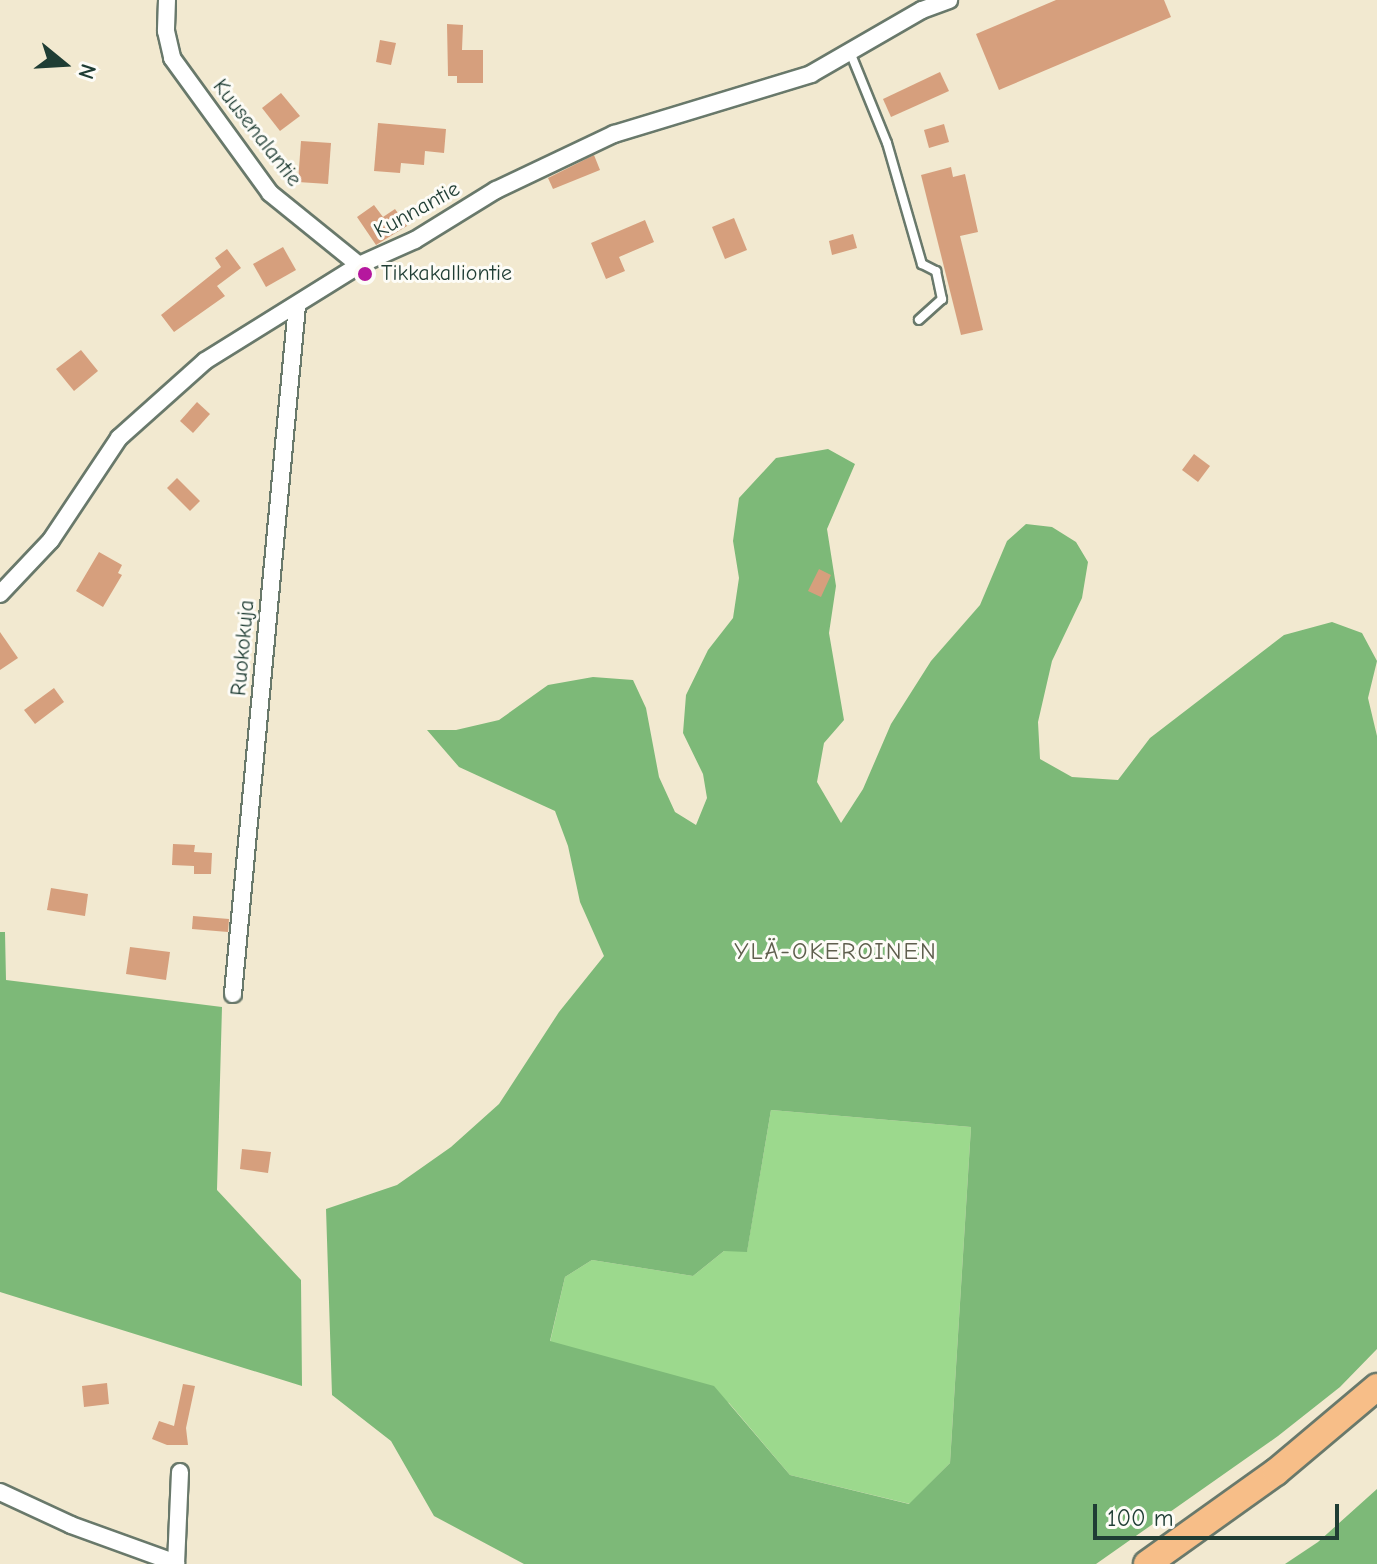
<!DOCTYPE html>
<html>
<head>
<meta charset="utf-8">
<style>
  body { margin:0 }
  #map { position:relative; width:1377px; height:1564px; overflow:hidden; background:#f2e9d0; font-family:"Comic Neue",sans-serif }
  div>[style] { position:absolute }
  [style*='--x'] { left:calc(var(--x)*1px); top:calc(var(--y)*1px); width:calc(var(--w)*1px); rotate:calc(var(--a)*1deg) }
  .green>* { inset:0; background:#9cd98d }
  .forest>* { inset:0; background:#7db978 }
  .building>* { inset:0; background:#d69f7d }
  .roads { filter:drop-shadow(2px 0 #69796b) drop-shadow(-2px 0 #69796b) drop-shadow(0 2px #69796b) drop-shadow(0 -2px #69796b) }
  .service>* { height:8px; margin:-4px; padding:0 4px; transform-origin:4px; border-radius:4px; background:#fff }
  .minor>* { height:16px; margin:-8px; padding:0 8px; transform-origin:8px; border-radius:8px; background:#fff }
  .primary>* { height:26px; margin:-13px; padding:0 13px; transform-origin:13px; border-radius:13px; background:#f7be88 }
  .dots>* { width:22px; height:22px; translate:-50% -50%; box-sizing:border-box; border:4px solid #fdfcf7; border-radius:50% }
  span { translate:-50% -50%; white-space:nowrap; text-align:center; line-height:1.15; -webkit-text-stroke:6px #fdfcf7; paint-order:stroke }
  .street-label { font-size:22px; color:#1f3d34 }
  .poi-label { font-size:22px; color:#1f3d34 }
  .left { translate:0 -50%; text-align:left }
  .neighbourhood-label { font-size:24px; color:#5f5f4e; letter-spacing:2px }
  .north { position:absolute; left:24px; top:24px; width:80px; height:80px; -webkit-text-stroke:6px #fdfcf7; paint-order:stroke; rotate:108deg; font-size:22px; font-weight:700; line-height:32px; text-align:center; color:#1f3d34 }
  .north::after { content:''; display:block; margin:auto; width:28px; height:36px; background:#1f3d34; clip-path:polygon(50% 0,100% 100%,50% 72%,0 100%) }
  .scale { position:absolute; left:1093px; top:1504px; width:246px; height:36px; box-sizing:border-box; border:4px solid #1f3d34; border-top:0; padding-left:10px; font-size:24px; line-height:28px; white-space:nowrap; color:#1f3d34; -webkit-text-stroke:6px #fdfcf7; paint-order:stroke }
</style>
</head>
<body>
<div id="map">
  <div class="green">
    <div style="clip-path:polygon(771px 1110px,971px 1127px,950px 1463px,910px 1504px,790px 1475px,729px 1403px,550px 1342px,565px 1277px,592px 1260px,693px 1276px,724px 1251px,747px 1251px)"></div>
  </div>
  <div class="forest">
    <div style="clip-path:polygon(evenodd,828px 449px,855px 464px,827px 529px,836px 586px,829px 633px,844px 720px,824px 743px,817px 782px,841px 823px,863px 789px,891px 724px,931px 661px,980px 605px,1007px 541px,1026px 524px,1052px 527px,1076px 542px,1088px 562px,1082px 598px,1052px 661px,1038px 722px,1040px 759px,1072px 777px,1118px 780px,1150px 738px,1284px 635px,1332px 622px,1362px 633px,1377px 661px,1368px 698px,1377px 736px,1377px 1349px,1340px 1387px,1278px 1436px,1096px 1564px,524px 1564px,434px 1516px,391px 1441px,332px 1395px,326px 1209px,397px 1185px,451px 1147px,499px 1104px,559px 1012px,604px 956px,580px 902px,568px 846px,555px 811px,459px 767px,427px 730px,456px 730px,499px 720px,548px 685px,593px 677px,633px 680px,646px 708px,659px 777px,675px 812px,696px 825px,707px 798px,703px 774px,683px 733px,686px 695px,708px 650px,733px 618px,739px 578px,733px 541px,739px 498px,776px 458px,828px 449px,771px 1110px,971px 1127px,950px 1463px,909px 1504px,790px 1475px,714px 1386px,550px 1341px,565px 1277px,592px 1260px,693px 1276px,724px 1251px,747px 1252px,771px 1110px)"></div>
    <div style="clip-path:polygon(0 932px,5px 932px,6px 980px,222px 1007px,217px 1190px,301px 1280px,302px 1386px,0 1292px)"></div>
    <div style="clip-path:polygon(1377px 1489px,1377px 1564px,1285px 1564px,1318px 1542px)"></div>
  </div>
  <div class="building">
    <div style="clip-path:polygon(1056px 0,1164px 0,1171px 17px,999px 90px,976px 34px)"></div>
    <div style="clip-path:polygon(447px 24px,463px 25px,462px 50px,483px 50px,483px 83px,457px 83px,457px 76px,448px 76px)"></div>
    <div style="clip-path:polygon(380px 40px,396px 43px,391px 65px,376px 62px)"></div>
    <div style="clip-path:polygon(940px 72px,949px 91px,891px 117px,883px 99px)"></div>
    <div style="clip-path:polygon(281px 93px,300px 116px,280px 131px,262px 108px)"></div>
    <div style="clip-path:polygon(378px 123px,446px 129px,444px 153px,425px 151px,424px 165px,401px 163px,400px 173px,374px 171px)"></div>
    <div style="clip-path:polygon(944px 124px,949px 142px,929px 148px,924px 130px)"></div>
    <div style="clip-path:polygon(301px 141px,331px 143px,328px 184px,298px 182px)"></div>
    <div style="clip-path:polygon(594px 155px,600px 170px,553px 189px,548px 178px)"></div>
    <div style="clip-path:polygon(951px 167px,953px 177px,965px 174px,978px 232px,960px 236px,983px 330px,961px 335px,921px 175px)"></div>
    <div style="clip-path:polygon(374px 205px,383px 217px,395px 209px,407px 226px,376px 245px,357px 217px)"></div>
    <div style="clip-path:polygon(734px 218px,747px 250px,725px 259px,712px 227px)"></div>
    <div style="clip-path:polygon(645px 220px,654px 242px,619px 257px,625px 271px,606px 279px,591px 243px)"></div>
    <div style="clip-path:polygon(853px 234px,857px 248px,832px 255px,829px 241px)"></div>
    <div style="clip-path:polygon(283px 247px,296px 270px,266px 287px,253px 264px)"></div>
    <div style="clip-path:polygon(227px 249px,241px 268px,217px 286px,225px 296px,174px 332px,161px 315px,221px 267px,215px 258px)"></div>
    <div style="clip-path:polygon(81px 350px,98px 371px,74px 391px,56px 369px)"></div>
    <div style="clip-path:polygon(197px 402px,210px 414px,193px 433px,180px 421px)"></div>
    <div style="clip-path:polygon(1194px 454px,1210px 466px,1198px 482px,1182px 470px)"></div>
    <div style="clip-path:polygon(177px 478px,200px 501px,190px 511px,167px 488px)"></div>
    <div style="clip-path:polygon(99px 552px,122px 565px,118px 573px,122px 575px,103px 607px,76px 591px)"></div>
    <div style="clip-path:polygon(819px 569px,831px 575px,821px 597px,808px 591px)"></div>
    <div style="clip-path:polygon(0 632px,18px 658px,0 670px)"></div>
    <div style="clip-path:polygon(54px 688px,64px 702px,35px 724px,24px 710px)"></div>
    <div style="clip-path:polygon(173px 844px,195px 845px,194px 852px,212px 853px,211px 874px,194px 874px,194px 866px,172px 865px)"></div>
    <div style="clip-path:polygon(51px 888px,88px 894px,85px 916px,47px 910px)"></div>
    <div style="clip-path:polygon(193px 916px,229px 919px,228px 932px,192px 929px)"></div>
    <div style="clip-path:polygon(130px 947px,170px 952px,166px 980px,126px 974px)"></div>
    <div style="clip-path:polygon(242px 1149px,271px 1152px,268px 1173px,240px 1169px)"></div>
    <div style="clip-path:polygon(107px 1383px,109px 1404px,84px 1407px,82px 1386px)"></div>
    <div style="clip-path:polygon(183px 1384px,195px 1386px,186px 1428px,188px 1445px,167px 1445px,152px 1439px,159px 1421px,174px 1426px)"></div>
  </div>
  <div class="roads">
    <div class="service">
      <div style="--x:850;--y:52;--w:98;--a:67.9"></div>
      <div style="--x:887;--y:143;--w:126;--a:73.9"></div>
      <div style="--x:922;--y:264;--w:16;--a:27"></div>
      <div style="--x:936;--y:271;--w:29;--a:78"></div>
      <div style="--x:942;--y:299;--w:31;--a:138"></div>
    </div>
    <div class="minor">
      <div style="--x:167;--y:0;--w:31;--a:92"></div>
      <div style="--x:166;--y:31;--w:28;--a:77"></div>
      <div style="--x:172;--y:58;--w:167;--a:54"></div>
      <div style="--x:270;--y:193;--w:114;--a:39"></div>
      <div style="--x:0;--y:594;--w:74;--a:-46.6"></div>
      <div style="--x:51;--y:540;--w:123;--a:-56.3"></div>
      <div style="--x:119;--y:438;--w:115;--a:-41.8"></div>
      <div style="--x:205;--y:361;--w:181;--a:-31.9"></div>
      <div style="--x:359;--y:265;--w:61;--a:-24.1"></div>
      <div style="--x:415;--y:240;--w:95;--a:-31.7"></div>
      <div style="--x:496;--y:190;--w:131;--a:-25.4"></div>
      <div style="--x:614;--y:134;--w:206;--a:-16.9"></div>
      <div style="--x:811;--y:74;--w:128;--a:-30"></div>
      <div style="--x:922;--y:10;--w:29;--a:-20"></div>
      <div style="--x:233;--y:994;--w:691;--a:-84.69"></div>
      <div style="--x:0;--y:1492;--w:78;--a:24.9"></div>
      <div style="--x:71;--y:1525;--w:112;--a:19.9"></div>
      <div style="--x:176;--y:1564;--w:92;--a:-87.5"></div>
    </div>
    <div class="primary">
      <div style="--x:1147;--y:1564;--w:158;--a:-35.5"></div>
      <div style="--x:1276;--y:1472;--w:132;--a:-40.1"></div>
    </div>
  </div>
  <div class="dots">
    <div style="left:365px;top:274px;background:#b5179e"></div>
  </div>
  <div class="street-label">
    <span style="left:257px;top:133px;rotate:52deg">Kuusenalantie</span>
    <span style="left:417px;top:210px;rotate:-29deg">Kunnantie</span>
    <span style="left:243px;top:648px;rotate:-85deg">Ruokokuja</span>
  </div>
  <div class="poi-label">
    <span class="left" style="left:381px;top:274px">Tikkakalliontie</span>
  </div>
  <div class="neighbourhood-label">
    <span style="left:836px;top:952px">YLÄ-OKEROINEN</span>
  </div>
  <div class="north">N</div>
  <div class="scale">100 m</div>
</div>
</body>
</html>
